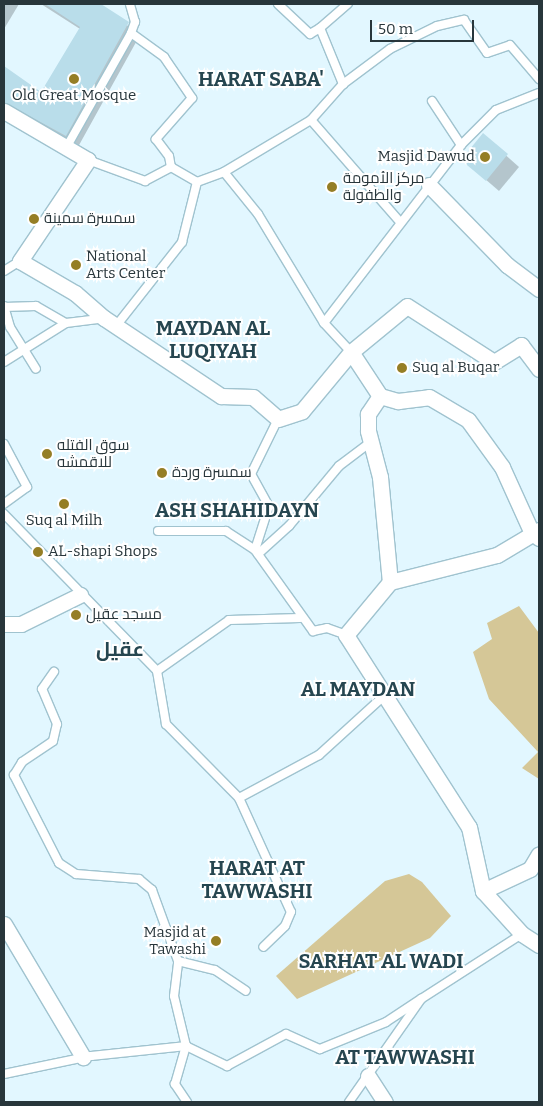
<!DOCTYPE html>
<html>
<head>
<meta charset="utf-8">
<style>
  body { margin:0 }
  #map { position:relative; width:543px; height:1106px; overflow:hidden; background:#e2f7ff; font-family:Bitter,Cairo,serif }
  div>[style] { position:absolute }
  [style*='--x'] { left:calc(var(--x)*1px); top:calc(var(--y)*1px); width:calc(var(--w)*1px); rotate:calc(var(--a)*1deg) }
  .green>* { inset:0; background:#d5c797 }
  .shadow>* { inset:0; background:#0003 }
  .building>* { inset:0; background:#b9ddea }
  .roads { filter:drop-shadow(1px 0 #a0c3cf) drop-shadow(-1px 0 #a0c3cf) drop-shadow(0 1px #a0c3cf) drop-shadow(0 -1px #a0c3cf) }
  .service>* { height:8px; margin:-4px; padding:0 4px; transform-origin:4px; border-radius:4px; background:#fff }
  .minor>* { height:15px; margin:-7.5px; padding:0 7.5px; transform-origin:7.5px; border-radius:7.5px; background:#fff }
  .dots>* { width:14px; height:14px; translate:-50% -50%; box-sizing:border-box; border:2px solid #fff; border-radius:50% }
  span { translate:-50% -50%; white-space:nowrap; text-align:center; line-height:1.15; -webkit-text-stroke:4px #fff; paint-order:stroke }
  .poi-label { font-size:15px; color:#28363b }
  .right { translate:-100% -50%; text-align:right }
  .left { translate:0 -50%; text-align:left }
  .district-label { font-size:20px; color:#264650; font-weight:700 }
  .frame { position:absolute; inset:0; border:5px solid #28363b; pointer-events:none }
  .scale { position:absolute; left:370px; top:20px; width:104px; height:22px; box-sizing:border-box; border:2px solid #28363b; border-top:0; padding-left:6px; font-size:15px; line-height:18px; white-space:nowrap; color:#28363b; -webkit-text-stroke:4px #fff; paint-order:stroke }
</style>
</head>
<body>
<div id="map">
  <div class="green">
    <div style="clip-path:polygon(519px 606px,539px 633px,539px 779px,522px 768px,538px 752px,489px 699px,473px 652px,492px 639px,487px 623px)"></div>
    <div style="clip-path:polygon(409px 874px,422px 882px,451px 916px,430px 938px,297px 999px,276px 976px,385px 881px)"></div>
  </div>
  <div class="shadow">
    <div style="clip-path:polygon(4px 4px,19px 4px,4px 29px)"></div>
    <div style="clip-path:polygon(41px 4px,99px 4px,140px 35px,78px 147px,4px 102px,4px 68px,42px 94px,80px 29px)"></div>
    <div style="clip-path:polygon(483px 135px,519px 167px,499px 191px,463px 160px)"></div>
  </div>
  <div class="building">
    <div style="clip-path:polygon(45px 4px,101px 4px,129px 22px,66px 136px,4px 102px,4px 66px,41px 92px,80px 27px)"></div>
    <div style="clip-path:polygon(483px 133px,508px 154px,486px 181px,461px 160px)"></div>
  </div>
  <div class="roads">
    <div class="service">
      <div style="--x:278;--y:4;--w:44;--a:43.2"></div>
      <div style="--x:310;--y:34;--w:12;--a:-31"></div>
      <div style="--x:320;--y:28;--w:61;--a:67.7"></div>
      <div style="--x:320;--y:28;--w:37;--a:-41"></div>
      <div style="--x:131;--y:33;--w:41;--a:36"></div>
      <div style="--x:164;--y:57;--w:50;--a:55.7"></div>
      <div style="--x:192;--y:98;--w:55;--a:131.3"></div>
      <div style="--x:156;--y:139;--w:21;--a:53"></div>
      <div style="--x:169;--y:156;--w:11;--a:80"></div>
      <div style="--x:432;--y:101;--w:53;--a:56.6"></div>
      <div style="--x:311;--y:120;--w:135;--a:48.9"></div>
      <div style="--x:66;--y:148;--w:132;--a:-60.5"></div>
      <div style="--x:131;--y:33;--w:12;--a:-70"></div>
      <div style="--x:135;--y:22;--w:19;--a:-106"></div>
      <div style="--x:88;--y:160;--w:61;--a:20.2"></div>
      <div style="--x:145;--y:181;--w:30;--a:-28"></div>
      <div style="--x:171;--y:167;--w:30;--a:30"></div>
      <div style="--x:197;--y:182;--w:29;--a:-20"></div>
      <div style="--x:224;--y:172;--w:101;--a:-30.9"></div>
      <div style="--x:311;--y:120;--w:48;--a:-48.4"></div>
      <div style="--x:343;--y:84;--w:59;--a:-36.7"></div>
      <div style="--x:390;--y:49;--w:52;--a:-26.1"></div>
      <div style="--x:437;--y:26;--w:28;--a:-13"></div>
      <div style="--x:464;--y:20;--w:40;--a:55.1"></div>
      <div style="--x:487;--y:53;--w:24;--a:-19"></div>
      <div style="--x:510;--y:45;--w:45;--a:49.5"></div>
      <div style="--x:224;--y:172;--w:54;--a:51"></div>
      <div style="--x:258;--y:214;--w:127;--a:58.8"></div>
      <div style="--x:324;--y:323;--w:40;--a:47"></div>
      <div style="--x:4;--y:271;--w:19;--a:-32"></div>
      <div style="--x:4;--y:306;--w:22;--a:74"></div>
      <div style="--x:10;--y:327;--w:49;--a:58.2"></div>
      <div style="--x:4;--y:307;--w:32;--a:-2"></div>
      <div style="--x:36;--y:306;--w:34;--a:30"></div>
      <div style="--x:66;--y:323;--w:38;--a:-7"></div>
      <div style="--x:324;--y:323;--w:225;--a:-52.4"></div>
      <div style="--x:461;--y:145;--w:49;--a:-45"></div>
      <div style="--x:496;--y:110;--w:46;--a:-21.6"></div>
      <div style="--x:116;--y:326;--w:107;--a:-51.8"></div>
      <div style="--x:182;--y:242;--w:62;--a:-76"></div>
      <div style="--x:4;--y:362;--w:73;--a:-32.2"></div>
      <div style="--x:278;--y:419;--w:61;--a:116.1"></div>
      <div style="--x:251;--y:474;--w:37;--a:61"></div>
      <div style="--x:269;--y:506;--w:46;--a:107.7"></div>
      <div style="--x:255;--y:550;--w:100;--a:54.4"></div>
      <div style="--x:313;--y:631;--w:14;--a:-12"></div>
      <div style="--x:327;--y:628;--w:20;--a:20"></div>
      <div style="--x:4;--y:444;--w:49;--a:61.9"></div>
      <div style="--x:27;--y:487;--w:29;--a:144"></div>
      <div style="--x:4;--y:514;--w:219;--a:45.7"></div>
      <div style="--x:157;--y:671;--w:88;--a:-35.3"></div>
      <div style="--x:229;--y:620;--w:71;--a:-1.6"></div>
      <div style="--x:158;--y:531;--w:68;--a:0"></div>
      <div style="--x:226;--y:531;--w:35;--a:33"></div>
      <div style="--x:258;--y:554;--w:42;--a:-42.1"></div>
      <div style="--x:289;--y:526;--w:78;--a:-50.2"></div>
      <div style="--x:339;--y:466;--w:40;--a:-37"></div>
      <div style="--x:157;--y:671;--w:54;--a:80.4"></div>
      <div style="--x:166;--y:724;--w:104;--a:45.4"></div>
      <div style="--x:239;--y:798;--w:125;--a:65.5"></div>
      <div style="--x:291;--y:912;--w:15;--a:113"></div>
      <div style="--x:285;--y:926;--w:30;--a:136"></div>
      <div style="--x:239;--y:798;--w:91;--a:-28.3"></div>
      <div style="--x:319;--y:755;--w:91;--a:-42.3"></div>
      <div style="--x:178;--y:961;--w:38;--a:14"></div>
      <div style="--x:215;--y:970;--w:37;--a:34"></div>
      <div style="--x:4;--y:1074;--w:89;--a:-11.7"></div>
      <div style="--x:91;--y:1056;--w:96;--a:-6"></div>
      <div style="--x:186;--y:1046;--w:51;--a:-103.5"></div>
      <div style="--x:174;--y:996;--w:35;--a:-83"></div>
      <div style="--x:178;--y:961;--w:76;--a:-110.1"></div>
      <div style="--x:152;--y:890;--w:17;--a:-140"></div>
      <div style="--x:139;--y:879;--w:63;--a:-175.5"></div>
      <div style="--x:76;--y:874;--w:20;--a:-147"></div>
      <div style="--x:59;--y:863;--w:99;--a:-117.1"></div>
      <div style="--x:14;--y:775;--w:15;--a:-58"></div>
      <div style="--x:22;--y:762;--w:37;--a:-34"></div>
      <div style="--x:53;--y:741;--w:17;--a:-77"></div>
      <div style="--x:57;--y:724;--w:38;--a:-113"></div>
      <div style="--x:42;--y:689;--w:21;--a:-55"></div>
      <div style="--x:187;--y:1102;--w:22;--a:-124"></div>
      <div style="--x:175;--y:1084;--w:40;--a:-74"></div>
      <div style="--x:186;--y:1046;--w:46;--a:26"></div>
      <div style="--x:227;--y:1066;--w:67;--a:-28.5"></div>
      <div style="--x:286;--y:1034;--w:37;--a:24"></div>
      <div style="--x:320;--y:1049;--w:71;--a:-22.2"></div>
      <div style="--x:386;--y:1022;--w:42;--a:-33.3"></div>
      <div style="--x:349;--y:1102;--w:126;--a:-55"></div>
      <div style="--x:421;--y:999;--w:120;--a:-32.8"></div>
    </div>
    <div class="minor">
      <div style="--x:4;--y:111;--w:97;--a:30.3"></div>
      <div style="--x:88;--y:160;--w:122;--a:124"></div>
      <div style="--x:20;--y:261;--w:64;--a:30.2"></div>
      <div style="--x:75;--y:293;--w:38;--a:41"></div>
      <div style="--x:104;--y:318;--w:141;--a:33.7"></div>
      <div style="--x:221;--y:396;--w:32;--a:2"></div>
      <div style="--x:253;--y:397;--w:33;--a:41"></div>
      <div style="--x:278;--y:419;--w:25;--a:-18"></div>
      <div style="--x:302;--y:411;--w:77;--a:-50.3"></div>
      <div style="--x:351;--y:352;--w:53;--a:56.6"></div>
      <div style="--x:380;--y:396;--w:22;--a:124"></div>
      <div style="--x:368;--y:414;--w:17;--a:90"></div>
      <div style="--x:368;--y:431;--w:48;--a:75.4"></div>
      <div style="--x:380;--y:477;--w:105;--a:84.6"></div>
      <div style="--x:390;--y:582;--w:69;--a:129.7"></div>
      <div style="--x:346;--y:635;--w:228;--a:57.4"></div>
      <div style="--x:469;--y:827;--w:66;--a:77.7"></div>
      <div style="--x:483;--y:891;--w:58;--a:47.8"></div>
      <div style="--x:522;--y:934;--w:20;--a:33"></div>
      <div style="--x:429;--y:185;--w:112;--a:45.7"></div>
      <div style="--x:507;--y:265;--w:40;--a:37"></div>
      <div style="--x:351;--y:352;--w:72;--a:-39.4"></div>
      <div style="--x:407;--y:306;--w:103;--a:32.8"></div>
      <div style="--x:494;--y:362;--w:32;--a:-32"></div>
      <div style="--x:521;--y:345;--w:30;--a:53"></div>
      <div style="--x:380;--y:396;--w:19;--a:16"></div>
      <div style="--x:398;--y:401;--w:31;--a:-7"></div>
      <div style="--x:429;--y:397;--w:45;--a:30.5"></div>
      <div style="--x:468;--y:420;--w:58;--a:54.1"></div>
      <div style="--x:502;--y:467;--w:72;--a:65.6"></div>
      <div style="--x:532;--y:533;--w:9;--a:36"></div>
      <div style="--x:390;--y:582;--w:110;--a:-14.2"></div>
      <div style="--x:497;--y:555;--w:49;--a:-30.8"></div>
      <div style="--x:4;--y:624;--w:17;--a:0"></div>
      <div style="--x:21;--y:624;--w:66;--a:-26.2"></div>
      <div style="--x:483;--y:891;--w:52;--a:-25.1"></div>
      <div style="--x:530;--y:869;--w:17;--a:-59"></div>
      <div style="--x:4;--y:924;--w:155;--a:59.3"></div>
      <div style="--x:368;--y:1076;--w:31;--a:57"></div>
    </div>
  </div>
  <div class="dots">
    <div style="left:74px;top:79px;background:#957e25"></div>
    <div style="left:485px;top:157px;background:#957e25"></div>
    <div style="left:332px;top:187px;background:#957e25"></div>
    <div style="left:34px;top:219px;background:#957e25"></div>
    <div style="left:76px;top:265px;background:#957e25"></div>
    <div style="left:402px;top:368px;background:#957e25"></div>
    <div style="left:47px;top:454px;background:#957e25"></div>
    <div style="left:162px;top:473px;background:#957e25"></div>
    <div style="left:64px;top:504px;background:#957e25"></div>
    <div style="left:38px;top:552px;background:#957e25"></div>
    <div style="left:76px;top:615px;background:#957e25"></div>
    <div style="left:216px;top:941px;background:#957e25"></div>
  </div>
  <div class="poi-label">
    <span style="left:74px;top:96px">Old Great Mosque</span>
    <span class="right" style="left:475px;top:157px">Masjid Dawud</span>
    <span class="left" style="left:343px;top:187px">مركز الأمومة<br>والطفولة</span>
    <span class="left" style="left:44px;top:219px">سمسرة سمينة</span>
    <span class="left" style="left:86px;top:265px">National<br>Arts Center</span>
    <span class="left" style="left:412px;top:368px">Suq al Buqar</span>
    <span class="left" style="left:57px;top:454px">سوق الفتله<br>للاقمشه</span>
    <span class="left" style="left:172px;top:473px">سمسرة وردة</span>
    <span style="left:64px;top:521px">Suq al Milh</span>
    <span class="left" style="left:48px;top:552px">AL-shapi Shops</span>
    <span class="left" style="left:86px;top:615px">مسجد عقيل</span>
    <span class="right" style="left:206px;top:941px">Masjid at<br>Tawashi</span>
  </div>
  <div class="district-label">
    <span style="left:261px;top:79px">HARAT SABA'</span>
    <span style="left:213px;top:340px">MAYDAN AL<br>LUQIYAH</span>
    <span style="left:237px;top:510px">ASH SHAHIDAYN</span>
    <span style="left:120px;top:649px">عقيل</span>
    <span style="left:358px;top:689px">AL MAYDAN</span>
    <span style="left:257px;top:880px">HARAT AT<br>TAWWASHI</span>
    <span style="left:381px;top:961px">SARHAT AL WADI</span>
    <span style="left:405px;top:1057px">AT TAWWASHI</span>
  </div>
  <div class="frame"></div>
  <div class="scale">50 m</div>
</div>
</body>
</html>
